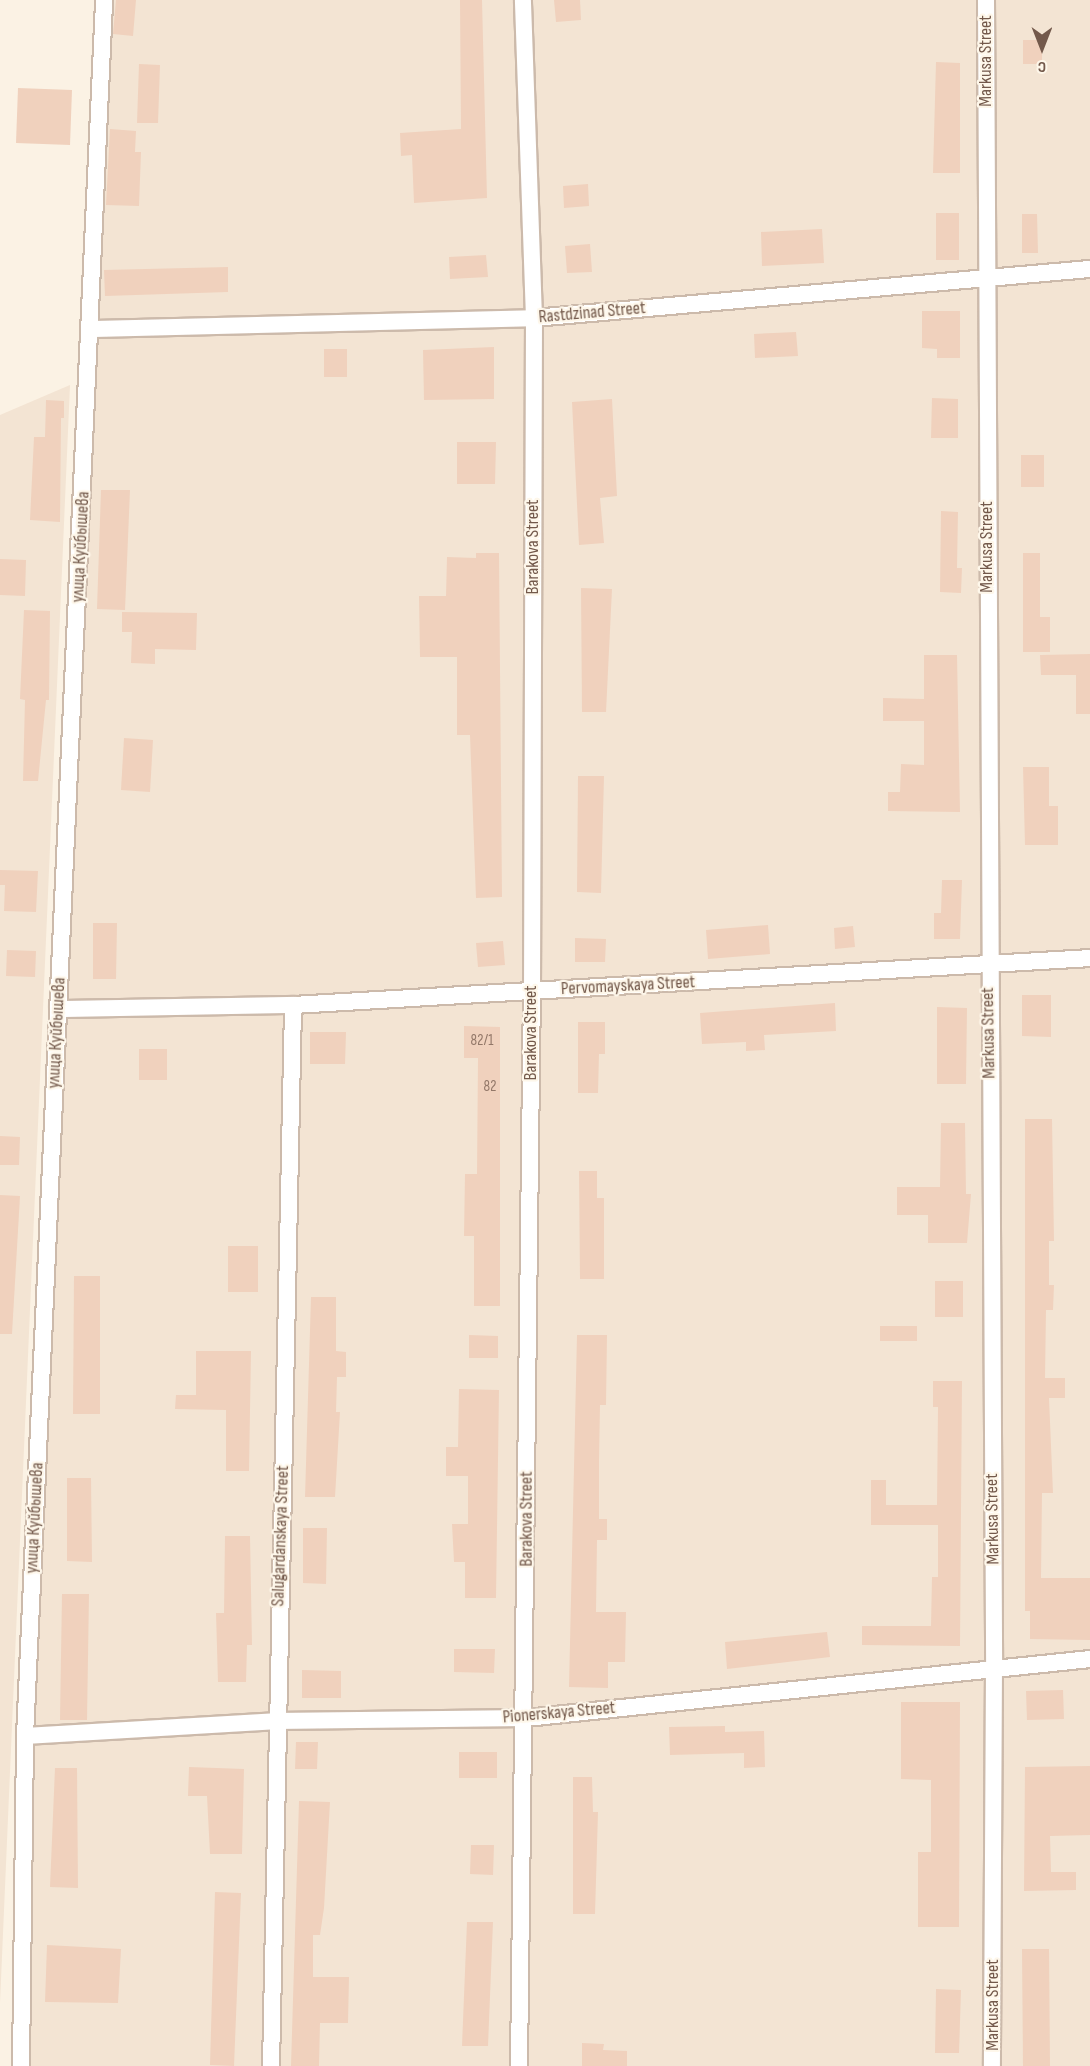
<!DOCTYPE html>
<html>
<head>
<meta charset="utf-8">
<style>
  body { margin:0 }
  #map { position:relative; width:1090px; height:2066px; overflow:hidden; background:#fbf2e4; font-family:"Sofia Sans Condensed",sans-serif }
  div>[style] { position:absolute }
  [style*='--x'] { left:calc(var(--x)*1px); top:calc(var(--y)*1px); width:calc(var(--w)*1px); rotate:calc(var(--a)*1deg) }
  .residential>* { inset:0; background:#f3e4d3 }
  .building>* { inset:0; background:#f0d1bd }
  .roads { filter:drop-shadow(2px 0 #ccbaab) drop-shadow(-2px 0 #ccbaab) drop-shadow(0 2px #ccbaab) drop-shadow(0 -2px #ccbaab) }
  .street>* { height:16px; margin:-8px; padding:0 8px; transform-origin:8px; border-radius:8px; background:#fff }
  span { translate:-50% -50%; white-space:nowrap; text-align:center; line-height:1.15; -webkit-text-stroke:4.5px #fef7ea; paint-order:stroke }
  .number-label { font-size:15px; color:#927768 }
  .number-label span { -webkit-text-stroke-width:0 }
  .street-label { font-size:18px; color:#73594b }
  .north { position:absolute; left:1012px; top:18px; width:60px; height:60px; -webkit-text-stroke:4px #fef7ea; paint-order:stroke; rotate:180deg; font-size:16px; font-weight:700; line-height:24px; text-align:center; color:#73594b }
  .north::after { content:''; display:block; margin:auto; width:21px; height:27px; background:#73594b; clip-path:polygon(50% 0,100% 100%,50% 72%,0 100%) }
</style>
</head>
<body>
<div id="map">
  <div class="residential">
    <div style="clip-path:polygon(104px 0,1090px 0,1090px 2066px,21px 2066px,25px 1736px)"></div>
    <div style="clip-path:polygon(70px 385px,0 2003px,0 415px)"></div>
  </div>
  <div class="building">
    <div style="clip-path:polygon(116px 0,136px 0,133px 36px,113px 34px)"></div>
    <div style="clip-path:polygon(460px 0,482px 0,487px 198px,414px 203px,412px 155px,401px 156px,400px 133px,461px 129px)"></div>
    <div style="clip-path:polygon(554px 0,580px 0,581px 20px,556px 22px)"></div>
    <div style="clip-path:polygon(1023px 40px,1042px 40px,1042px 64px,1023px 64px)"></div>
    <div style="clip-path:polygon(936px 62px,960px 63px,960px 173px,933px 173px)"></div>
    <div style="clip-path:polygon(139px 64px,160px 65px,158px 123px,137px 123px)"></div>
    <div style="clip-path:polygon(18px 88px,72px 90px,70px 145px,16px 143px)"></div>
    <div style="clip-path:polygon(110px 129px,136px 131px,135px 152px,141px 152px,139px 206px,106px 205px)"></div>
    <div style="clip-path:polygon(588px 184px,589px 206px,564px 208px,563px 186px)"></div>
    <div style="clip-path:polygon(936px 213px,959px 213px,959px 260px,936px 260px)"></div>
    <div style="clip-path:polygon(1022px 214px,1037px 214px,1038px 253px,1022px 253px)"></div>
    <div style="clip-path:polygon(822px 229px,824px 263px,762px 266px,761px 232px)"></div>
    <div style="clip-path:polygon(590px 244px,592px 272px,567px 273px,565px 246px)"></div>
    <div style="clip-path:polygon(486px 255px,488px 277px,450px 279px,449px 257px)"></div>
    <div style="clip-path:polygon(228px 267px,228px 292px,105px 296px,104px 270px)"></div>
    <div style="clip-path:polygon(922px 311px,960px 311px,960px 358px,937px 358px,937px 349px,922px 348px)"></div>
    <div style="clip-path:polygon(796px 332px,798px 356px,755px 358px,754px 334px)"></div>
    <div style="clip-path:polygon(494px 347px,494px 399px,424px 400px,423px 350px)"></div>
    <div style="clip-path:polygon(324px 349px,347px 349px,347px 377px,324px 377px)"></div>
    <div style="clip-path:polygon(932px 398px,958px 399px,958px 438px,931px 438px)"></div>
    <div style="clip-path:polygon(612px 399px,617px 496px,600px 498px,604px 543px,579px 545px,572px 402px)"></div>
    <div style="clip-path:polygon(46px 400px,64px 401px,64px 418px,61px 418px,60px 522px,30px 520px,34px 437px,45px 437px)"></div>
    <div style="clip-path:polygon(457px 442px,496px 442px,495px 484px,457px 484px)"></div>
    <div style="clip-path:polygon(1021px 455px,1044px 455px,1044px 487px,1021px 487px)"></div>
    <div style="clip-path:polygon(101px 490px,130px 490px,125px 610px,97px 609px)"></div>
    <div style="clip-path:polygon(941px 511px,958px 512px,957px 568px,962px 568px,961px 593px,940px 592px)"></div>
    <div style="clip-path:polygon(476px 553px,499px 553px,502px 897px,476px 898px,470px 735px,457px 735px,457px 657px,420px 657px,419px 596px,446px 596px,447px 557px,476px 558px)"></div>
    <div style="clip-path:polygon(1023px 553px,1040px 553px,1040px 617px,1050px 617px,1050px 652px,1023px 652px)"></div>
    <div style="clip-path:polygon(0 559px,26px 560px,25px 596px,0 595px)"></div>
    <div style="clip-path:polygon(581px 588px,612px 589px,606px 712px,582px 712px)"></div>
    <div style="clip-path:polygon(24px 610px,50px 611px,49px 700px,46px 700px,38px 781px,23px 781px,25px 700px,20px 699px)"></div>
    <div style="clip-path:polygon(122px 612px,197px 613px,196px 650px,155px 649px,155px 664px,131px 663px,132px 632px,122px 632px)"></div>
    <div style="clip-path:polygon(1090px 654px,1090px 714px,1076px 714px,1076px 675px,1041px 675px,1040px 655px)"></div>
    <div style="clip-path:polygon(924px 655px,957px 655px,960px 812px,888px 811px,888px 792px,900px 792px,901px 764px,924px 765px,924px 721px,883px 721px,883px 698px,924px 699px)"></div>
    <div style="clip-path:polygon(124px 738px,153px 740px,150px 792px,121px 790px)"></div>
    <div style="clip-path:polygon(1023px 767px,1049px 767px,1049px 806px,1058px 806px,1058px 845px,1025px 845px)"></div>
    <div style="clip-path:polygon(578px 776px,604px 776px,601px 893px,577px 892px)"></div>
    <div style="clip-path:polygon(0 870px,38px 871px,36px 912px,4px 911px,5px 885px,0 885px)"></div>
    <div style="clip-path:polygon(942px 880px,962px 880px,960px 939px,934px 939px,934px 913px,941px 913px)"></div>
    <div style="clip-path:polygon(93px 923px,117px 923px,116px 979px,93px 979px)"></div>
    <div style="clip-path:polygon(768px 925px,770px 954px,708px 959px,706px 930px)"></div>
    <div style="clip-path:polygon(853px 926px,855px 947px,835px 949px,834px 928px)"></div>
    <div style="clip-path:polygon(575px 938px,606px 939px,605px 962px,575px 962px)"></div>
    <div style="clip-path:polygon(503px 941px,505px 965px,478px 967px,476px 943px)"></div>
    <div style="clip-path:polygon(7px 950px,36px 951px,35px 977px,6px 976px)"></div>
    <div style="clip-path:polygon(1022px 995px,1051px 995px,1051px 1037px,1022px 1036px)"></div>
    <div style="clip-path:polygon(835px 1003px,836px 1031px,764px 1035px,765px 1050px,746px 1051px,746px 1042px,702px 1044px,700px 1013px)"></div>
    <div style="clip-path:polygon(937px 1007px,967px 1008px,966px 1084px,937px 1084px)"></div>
    <div style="clip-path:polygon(578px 1022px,605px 1022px,605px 1054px,599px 1054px,598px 1093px,578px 1093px)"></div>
    <div style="clip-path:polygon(464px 1026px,500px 1027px,500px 1306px,474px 1306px,474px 1236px,464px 1236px,465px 1174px,477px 1174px,478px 1058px,464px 1058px)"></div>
    <div style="clip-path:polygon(310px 1032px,346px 1032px,345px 1064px,310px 1064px)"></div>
    <div style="clip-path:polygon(139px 1049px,167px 1049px,167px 1080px,139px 1080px)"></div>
    <div style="clip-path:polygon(1025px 1119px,1052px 1119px,1054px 1241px,1049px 1241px,1049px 1285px,1054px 1285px,1053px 1310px,1046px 1310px,1045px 1378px,1065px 1378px,1065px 1398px,1049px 1398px,1053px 1493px,1042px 1493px,1041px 1578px,1090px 1578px,1090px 1640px,1030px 1639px,1030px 1611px,1025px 1611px)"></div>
    <div style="clip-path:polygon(941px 1123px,965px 1123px,966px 1194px,971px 1194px,967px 1243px,928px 1243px,928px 1215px,897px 1215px,897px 1187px,940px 1187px)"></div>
    <div style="clip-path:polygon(0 1136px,20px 1137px,19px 1165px,0 1165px)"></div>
    <div style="clip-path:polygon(579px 1171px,597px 1171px,597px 1198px,604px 1198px,604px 1279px,580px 1279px)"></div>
    <div style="clip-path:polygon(0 1195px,20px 1196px,12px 1334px,0 1334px)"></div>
    <div style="clip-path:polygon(228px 1246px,258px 1246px,258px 1292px,228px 1292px)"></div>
    <div style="clip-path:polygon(74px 1276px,100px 1276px,100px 1414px,73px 1414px)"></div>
    <div style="clip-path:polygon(935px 1281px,963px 1281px,963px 1317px,935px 1317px)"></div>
    <div style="clip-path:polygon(311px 1297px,336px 1297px,336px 1351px,346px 1352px,346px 1377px,337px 1377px,336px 1412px,340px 1412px,335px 1497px,305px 1497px)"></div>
    <div style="clip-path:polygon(880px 1326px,917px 1326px,917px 1341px,880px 1341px)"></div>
    <div style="clip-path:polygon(469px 1335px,498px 1336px,498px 1358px,469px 1358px)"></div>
    <div style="clip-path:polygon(577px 1335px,607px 1335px,606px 1405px,600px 1405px,599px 1461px,599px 1519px,607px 1519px,607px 1540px,597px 1540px,596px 1612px,626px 1612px,625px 1662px,608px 1662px,608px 1688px,569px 1687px)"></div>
    <div style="clip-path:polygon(196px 1351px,251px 1351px,249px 1471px,226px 1471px,226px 1410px,175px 1409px,176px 1395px,196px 1395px)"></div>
    <div style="clip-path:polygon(933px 1381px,962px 1381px,960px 1646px,862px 1645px,862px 1626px,931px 1626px,932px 1577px,938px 1577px,938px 1525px,871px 1525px,871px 1480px,886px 1480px,886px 1505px,937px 1505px,938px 1407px,933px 1407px)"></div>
    <div style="clip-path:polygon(459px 1389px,499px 1390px,496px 1598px,465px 1598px,465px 1562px,454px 1562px,452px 1524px,468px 1524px,468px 1476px,446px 1476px,446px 1447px,458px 1447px)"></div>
    <div style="clip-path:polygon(67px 1478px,91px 1478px,92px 1562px,67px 1561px)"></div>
    <div style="clip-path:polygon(303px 1528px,327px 1528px,326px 1584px,303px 1583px)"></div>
    <div style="clip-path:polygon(225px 1536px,250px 1536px,252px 1645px,247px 1645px,246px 1682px,218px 1682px,216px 1613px,224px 1613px)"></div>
    <div style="clip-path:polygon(62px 1594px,89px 1594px,87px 1720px,60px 1720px)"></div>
    <div style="clip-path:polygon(827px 1632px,830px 1657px,727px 1669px,725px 1642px)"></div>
    <div style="clip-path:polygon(454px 1649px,495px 1649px,494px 1673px,454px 1672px)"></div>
    <div style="clip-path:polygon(302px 1670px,341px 1671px,341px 1698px,302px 1698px)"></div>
    <div style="clip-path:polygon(1063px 1690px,1064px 1719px,1027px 1720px,1026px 1691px)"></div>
    <div style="clip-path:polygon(901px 1702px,960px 1702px,959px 1927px,918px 1927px,918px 1852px,931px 1852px,931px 1780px,901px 1779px)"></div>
    <div style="clip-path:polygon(725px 1726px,725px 1732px,764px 1731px,765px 1767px,744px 1768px,744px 1753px,670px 1755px,669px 1727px)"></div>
    <div style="clip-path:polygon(296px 1742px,318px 1742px,317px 1769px,295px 1769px)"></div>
    <div style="clip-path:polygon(459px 1752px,497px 1752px,497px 1778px,459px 1778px)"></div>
    <div style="clip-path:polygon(1090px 1766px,1090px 1835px,1050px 1836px,1051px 1872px,1076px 1872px,1076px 1890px,1024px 1891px,1025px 1767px)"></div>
    <div style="clip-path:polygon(189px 1767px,244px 1769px,242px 1854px,210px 1854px,207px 1796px,188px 1796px)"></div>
    <div style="clip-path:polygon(55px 1768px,77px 1768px,78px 1888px,50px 1887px)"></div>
    <div style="clip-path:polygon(573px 1777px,592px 1777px,593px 1812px,598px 1812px,595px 1914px,573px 1914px)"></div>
    <div style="clip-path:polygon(299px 1801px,330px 1802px,324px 1908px,320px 1935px,313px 1935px,313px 1977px,349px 1977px,348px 2023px,320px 2023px,319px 2066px,291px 2066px)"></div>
    <div style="clip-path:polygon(471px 1845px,494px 1845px,493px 1875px,470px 1874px)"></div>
    <div style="clip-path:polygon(215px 1892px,241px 1893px,234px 2066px,210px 2065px)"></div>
    <div style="clip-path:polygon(467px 1922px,493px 1922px,488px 2046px,462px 2046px)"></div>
    <div style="clip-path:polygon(47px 1945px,121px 1949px,118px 2003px,45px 2002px)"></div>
    <div style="clip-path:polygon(1022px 1949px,1049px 1949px,1050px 2066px,1023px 2066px)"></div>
    <div style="clip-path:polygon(936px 1989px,961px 1990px,959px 2053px,935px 2053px)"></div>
    <div style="clip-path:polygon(582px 2043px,604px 2044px,603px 2050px,627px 2051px,627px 2066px,582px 2066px)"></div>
  </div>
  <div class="roads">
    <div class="street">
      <div style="--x:986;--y:0;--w:1666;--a:89.72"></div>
      <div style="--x:994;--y:1666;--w:400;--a:90.3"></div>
      <div style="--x:92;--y:329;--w:442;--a:-1.4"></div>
      <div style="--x:534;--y:318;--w:558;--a:-5.04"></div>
      <div style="--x:58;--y:1009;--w:235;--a:-1"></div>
      <div style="--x:293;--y:1005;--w:798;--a:-3.37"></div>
      <div style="--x:25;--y:1736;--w:250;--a:-3.4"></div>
      <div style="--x:275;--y:1721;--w:251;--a:-0.7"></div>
      <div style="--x:526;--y:1718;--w:567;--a:-5.97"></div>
      <div style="--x:21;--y:2066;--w:330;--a:-89.3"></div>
      <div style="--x:25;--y:1736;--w:1738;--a:-87.39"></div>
      <div style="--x:271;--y:2066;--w:1061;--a:-88.81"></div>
      <div style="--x:519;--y:2066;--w:1074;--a:-89.31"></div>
      <div style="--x:532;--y:992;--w:674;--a:-89.83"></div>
      <div style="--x:534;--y:318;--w:318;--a:-92"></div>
    </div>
  </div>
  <div class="number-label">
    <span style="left:482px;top:1041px">82/1</span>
    <span style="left:490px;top:1087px">82</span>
  </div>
  <div class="street-label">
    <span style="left:986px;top:61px;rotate:-90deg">Markusa Street</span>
    <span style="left:592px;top:313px;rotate:-5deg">Rastdzinad Street</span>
    <span style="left:81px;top:547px;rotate:-87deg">улица Куйбышева</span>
    <span style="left:533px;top:547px;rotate:-90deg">Barakova Street</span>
    <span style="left:987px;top:547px;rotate:-90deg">Markusa Street</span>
    <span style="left:628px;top:986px;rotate:-3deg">Pervomayskaya Street</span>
    <span style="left:57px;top:1033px;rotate:-87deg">улица Куйбышева</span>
    <span style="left:531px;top:1033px;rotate:-90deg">Barakova Street</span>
    <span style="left:989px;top:1033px;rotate:-91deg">Markusa Street</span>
    <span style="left:35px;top:1518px;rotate:-87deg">улица Куйбышева</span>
    <span style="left:527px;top:1519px;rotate:-90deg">Barakova Street</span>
    <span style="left:993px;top:1519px;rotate:-91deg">Markusa Street</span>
    <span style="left:281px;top:1536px;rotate:-88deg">Salugardanskaya Street</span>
    <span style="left:559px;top:1713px;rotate:-5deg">Pionerskaya Street</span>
    <span style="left:993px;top:2005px;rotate:-90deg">Markusa Street</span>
  </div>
  <div class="north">С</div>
</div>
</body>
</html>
